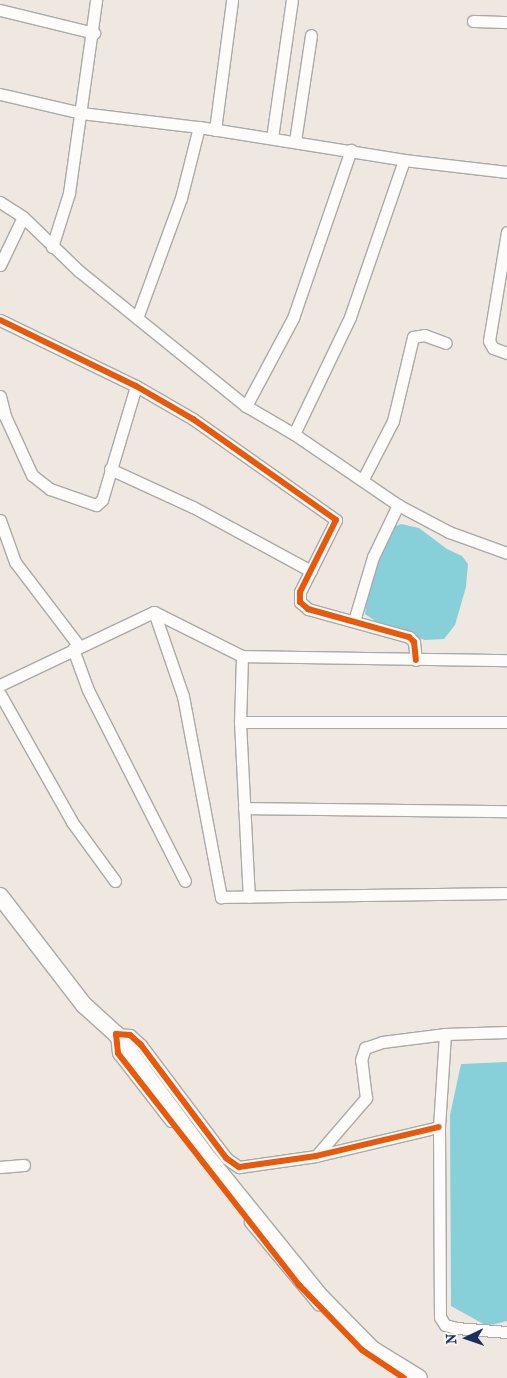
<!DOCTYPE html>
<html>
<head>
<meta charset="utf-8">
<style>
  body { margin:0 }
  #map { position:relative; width:507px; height:1378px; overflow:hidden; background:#efe8e0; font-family:"IM FELL French Canon",serif }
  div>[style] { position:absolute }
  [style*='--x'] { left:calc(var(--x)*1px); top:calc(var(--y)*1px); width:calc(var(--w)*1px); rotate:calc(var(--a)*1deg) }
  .water>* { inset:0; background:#87d0d9 }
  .roads { filter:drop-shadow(1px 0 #aaa9aa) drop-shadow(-1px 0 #aaa9aa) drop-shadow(0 1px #aaa9aa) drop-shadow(0 -1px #aaa9aa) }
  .minor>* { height:11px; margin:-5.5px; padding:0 5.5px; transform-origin:5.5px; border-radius:5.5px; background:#fdfcfa }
  .secondary>* { height:16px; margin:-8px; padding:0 8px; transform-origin:8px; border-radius:8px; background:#fdfcfa }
  .cycleway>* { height:6px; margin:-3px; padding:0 3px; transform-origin:3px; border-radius:3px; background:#e8590c }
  span { translate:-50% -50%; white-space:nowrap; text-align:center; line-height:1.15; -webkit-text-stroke:4px #f6f6f2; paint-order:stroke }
  .north { position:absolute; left:442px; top:1313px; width:50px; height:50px; -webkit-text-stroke:4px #f6f6f2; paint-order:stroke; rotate:267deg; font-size:14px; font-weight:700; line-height:20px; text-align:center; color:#1b2f5e }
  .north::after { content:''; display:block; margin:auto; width:18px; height:22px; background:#1b2f5e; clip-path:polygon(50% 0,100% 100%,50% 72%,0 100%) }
</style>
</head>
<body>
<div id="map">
  <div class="water">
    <div style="clip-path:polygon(401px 524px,419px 528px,447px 549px,462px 556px,468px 564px,466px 587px,455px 625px,444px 639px,425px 640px,384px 627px,365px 614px,369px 580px,391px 528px)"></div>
    <div style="clip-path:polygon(507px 1062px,507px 1321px,487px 1326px,451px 1306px,450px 1115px,461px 1064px)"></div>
  </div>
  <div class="roads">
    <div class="minor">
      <div style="--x:0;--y:10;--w:97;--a:13.7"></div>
      <div style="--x:473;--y:21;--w:34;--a:2"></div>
      <div style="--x:0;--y:94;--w:83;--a:13.2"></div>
      <div style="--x:81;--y:113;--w:119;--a:6.8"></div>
      <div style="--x:199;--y:127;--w:208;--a:9.1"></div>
      <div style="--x:404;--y:160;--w:104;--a:6.6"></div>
      <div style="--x:215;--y:130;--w:131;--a:-82.5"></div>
      <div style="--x:272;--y:138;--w:139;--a:-81.8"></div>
      <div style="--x:295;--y:141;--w:107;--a:-81.4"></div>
      <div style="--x:0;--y:202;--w:27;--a:33"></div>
      <div style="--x:23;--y:217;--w:78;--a:44"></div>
      <div style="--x:79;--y:271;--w:215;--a:39"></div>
      <div style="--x:246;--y:406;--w:56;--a:30.3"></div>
      <div style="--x:294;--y:434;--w:126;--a:34.3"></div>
      <div style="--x:398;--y:505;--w:58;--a:27.9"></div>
      <div style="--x:449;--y:532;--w:62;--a:19.9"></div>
      <div style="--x:507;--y:232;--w:110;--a:99.4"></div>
      <div style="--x:489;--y:341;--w:8;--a:60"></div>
      <div style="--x:493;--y:348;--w:15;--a:20"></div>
      <div style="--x:52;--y:247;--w:57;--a:-72.5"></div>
      <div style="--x:69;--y:193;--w:195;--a:-82"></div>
      <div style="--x:0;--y:265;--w:53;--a:-64.4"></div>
      <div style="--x:137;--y:318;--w:128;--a:-69.9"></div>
      <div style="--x:181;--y:198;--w:73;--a:-75.8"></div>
      <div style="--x:0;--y:320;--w:151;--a:25.9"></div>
      <div style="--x:136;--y:386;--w:66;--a:30.1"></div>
      <div style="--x:193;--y:419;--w:175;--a:35.2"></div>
      <div style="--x:336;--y:520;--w:80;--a:116.6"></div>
      <div style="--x:300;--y:592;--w:10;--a:90"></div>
      <div style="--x:300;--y:602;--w:11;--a:41"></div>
      <div style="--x:308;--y:609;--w:105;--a:15.5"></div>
      <div style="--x:409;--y:637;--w:7;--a:45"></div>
      <div style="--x:414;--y:642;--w:18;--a:84"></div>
      <div style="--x:0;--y:396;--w:21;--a:76"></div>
      <div style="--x:5;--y:416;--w:65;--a:65.4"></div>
      <div style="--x:32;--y:475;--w:23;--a:38"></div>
      <div style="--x:50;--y:489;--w:49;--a:19.2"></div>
      <div style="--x:96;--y:505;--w:8;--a:-40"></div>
      <div style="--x:102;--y:500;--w:119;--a:-73.4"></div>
      <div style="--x:246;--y:406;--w:100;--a:-61.9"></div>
      <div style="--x:293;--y:318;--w:178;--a:-71"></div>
      <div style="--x:294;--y:434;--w:130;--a:-64.4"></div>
      <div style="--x:350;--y:317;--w:166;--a:-71"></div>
      <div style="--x:110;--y:469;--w:91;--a:24.6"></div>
      <div style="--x:193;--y:507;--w:134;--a:28.5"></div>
      <div style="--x:363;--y:479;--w:65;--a:-62.7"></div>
      <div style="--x:393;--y:421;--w:86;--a:-76.6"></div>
      <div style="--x:413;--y:337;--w:11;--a:-10"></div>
      <div style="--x:424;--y:335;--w:23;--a:20"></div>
      <div style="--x:0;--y:520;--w:45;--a:70.3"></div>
      <div style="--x:15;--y:562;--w:106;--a:52.7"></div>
      <div style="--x:154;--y:612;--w:89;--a:71"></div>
      <div style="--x:183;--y:696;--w:205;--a:79.3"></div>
      <div style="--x:221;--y:897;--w:286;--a:-0.8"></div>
      <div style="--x:354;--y:621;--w:67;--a:-73.5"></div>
      <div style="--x:373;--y:557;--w:58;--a:-64.3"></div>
      <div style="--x:73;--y:649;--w:44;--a:69.9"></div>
      <div style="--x:88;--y:690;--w:214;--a:63.1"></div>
      <div style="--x:242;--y:656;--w:66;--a:91.7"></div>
      <div style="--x:240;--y:722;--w:175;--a:87.1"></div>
      <div style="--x:0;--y:685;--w:170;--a:-25.4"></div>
      <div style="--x:154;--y:612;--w:98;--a:26.6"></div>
      <div style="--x:242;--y:656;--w:265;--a:0.9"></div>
      <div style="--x:0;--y:694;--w:147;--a:60.6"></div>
      <div style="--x:72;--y:822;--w:73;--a:53.9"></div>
      <div style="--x:240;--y:722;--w:267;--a:0"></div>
      <div style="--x:244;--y:808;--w:263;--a:0.7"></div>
      <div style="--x:445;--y:1034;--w:93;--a:93.7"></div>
      <div style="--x:439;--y:1127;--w:190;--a:89.7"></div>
      <div style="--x:440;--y:1317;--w:9;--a:58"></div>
      <div style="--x:445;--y:1325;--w:11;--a:15"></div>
      <div style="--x:456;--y:1328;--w:51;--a:4.5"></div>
      <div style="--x:171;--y:1121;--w:86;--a:-127.9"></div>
      <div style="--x:118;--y:1053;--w:19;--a:-96"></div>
      <div style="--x:116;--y:1034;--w:14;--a:4"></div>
      <div style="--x:130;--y:1035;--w:15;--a:42"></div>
      <div style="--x:141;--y:1045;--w:141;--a:53"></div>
      <div style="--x:226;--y:1158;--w:16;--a:35"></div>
      <div style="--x:239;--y:1167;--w:78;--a:-8.1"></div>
      <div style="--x:316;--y:1156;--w:126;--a:-13.3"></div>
      <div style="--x:316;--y:1156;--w:77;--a:-49.2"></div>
      <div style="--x:366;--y:1098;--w:38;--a:-97"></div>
      <div style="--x:361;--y:1060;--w:13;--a:-72"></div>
      <div style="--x:365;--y:1048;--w:18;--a:-19"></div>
      <div style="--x:382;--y:1042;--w:64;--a:-7.2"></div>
      <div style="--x:445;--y:1034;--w:62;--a:-1.8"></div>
      <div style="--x:0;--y:1167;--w:24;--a:-5"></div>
      <div style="--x:250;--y:1222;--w:107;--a:50.3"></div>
    </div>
    <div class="secondary">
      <div style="--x:0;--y:896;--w:138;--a:52.4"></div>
      <div style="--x:84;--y:1005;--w:43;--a:42.2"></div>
      <div style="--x:116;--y:1034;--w:156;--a:53.4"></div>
      <div style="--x:209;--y:1159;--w:176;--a:51"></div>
      <div style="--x:320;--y:1296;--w:74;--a:45.5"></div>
      <div style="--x:372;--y:1349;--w:55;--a:31.7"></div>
    </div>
  </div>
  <div class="cycleway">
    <div style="--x:0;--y:320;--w:151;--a:25.9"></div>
    <div style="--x:136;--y:386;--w:66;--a:30.1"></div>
    <div style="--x:193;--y:419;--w:175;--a:35.2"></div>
    <div style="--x:336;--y:520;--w:80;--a:116.6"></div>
    <div style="--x:300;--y:592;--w:10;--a:90"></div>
    <div style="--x:300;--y:602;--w:11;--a:41"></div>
    <div style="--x:308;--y:609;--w:105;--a:15.5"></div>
    <div style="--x:409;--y:637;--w:7;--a:45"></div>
    <div style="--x:414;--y:642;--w:18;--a:84"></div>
    <div style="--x:404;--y:1378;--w:50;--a:-146.3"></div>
    <div style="--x:362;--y:1350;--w:91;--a:-134.1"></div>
    <div style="--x:299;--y:1285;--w:294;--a:-128"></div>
    <div style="--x:118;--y:1053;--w:19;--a:-96"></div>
    <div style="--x:116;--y:1034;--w:14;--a:4"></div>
    <div style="--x:130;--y:1035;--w:15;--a:42"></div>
    <div style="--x:141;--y:1045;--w:141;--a:53"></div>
    <div style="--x:226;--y:1158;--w:16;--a:35"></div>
    <div style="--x:239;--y:1167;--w:78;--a:-8.1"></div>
    <div style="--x:316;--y:1156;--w:126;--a:-13.3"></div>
  </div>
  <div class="north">N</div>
</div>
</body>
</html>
